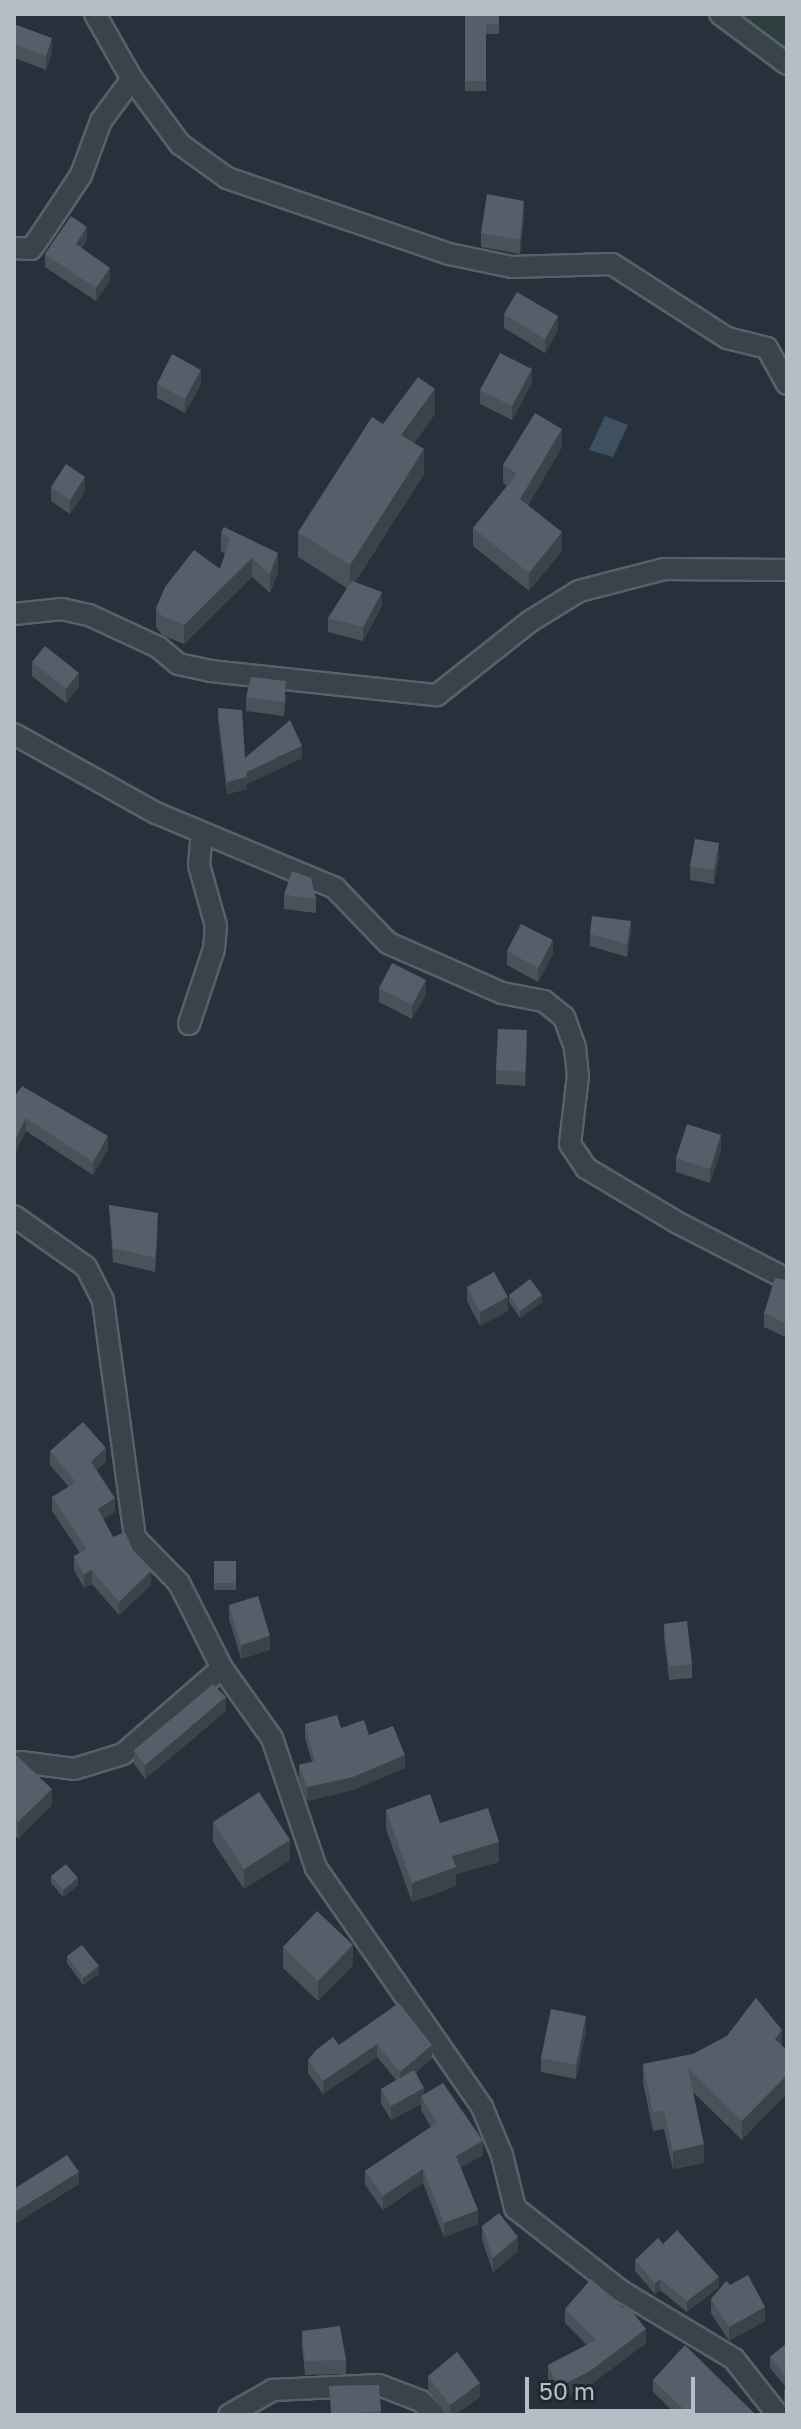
<!DOCTYPE html>
<html>
<head>
<meta charset="utf-8">
<style>
  body { margin:0 }
  #map { position:relative; width:801px; height:2429px; overflow:hidden; background:#27313b; font-family:"Golos Text",sans-serif }
  div>[style] { position:absolute }
  [style*='--x'] { left:calc(var(--x)*1px); top:calc(var(--y)*1px); width:calc(var(--w)*1px); rotate:calc(var(--a)*1deg) }
  .green>* { inset:0; background:#2c3f3e }
  .water>* { inset:0; background:#3f5061 }
  .roads { filter:drop-shadow(2px 0 #586069) drop-shadow(-2px 0 #586069) drop-shadow(0 2px #586069) drop-shadow(0 -2px #586069) }
  .street>* { height:20px; margin:-10px; padding:0 10px; transform-origin:10px; border-radius:10px; background:#3a424b }
  .wall>* { inset:0; background:#49525b }
  .shaded-wall>* { inset:0; background:#3c424a }
  .building>* { inset:0; background:#555f6a }
  span { translate:-50% -50%; white-space:nowrap; text-align:center; line-height:1.15; -webkit-text-stroke:7px #202730; paint-order:stroke }
  .frame { position:absolute; inset:0; border:16px solid #b6bdc6; pointer-events:none }
  .scale { position:absolute; left:525px; top:2377px; width:170px; height:36px; box-sizing:border-box; border:4px solid #b6bdc6; border-top:0; padding-left:10px; font-size:24px; line-height:28px; white-space:nowrap; color:#b6bdc6; -webkit-text-stroke:6px #202730; paint-order:stroke }
</style>
</head>
<body>
<div id="map">
  <div class="green">
    <div style="clip-path:polygon(729px 14px,787px 14px,787px 58px)"></div>
  </div>
  <div class="water">
    <div style="clip-path:polygon(605px 416px,628px 425px,613px 457px,589px 450px)"></div>
  </div>
  <div class="roads">
    <div class="street">
      <div style="--x:95;--y:14;--w:75;--a:60.4"></div>
      <div style="--x:132;--y:79;--w:81;--a:53.6"></div>
      <div style="--x:180;--y:144;--w:58;--a:35.9"></div>
      <div style="--x:227;--y:178;--w:235;--a:18.9"></div>
      <div style="--x:449;--y:254;--w:64;--a:11.7"></div>
      <div style="--x:512;--y:267;--w:100;--a:-1.7"></div>
      <div style="--x:612;--y:264;--w:137;--a:32.8"></div>
      <div style="--x:727;--y:338;--w:41;--a:14"></div>
      <div style="--x:767;--y:348;--w:41;--a:60.9"></div>
      <div style="--x:720;--y:14;--w:84;--a:36.7"></div>
      <div style="--x:14;--y:248;--w:17;--a:3"></div>
      <div style="--x:31;--y:249;--w:17;--a:-54"></div>
      <div style="--x:41;--y:235;--w:72;--a:-56.3"></div>
      <div style="--x:81;--y:175;--w:58;--a:-69.7"></div>
      <div style="--x:101;--y:121;--w:52;--a:-53.6"></div>
      <div style="--x:14;--y:614;--w:48;--a:-5.9"></div>
      <div style="--x:62;--y:609;--w:28;--a:13"></div>
      <div style="--x:89;--y:615;--w:76;--a:24.9"></div>
      <div style="--x:158;--y:647;--w:26;--a:40"></div>
      <div style="--x:178;--y:664;--w:34;--a:12"></div>
      <div style="--x:211;--y:671;--w:227;--a:6.1"></div>
      <div style="--x:437;--y:695;--w:117;--a:-38.4"></div>
      <div style="--x:529;--y:622;--w:59;--a:-31.8"></div>
      <div style="--x:579;--y:591;--w:88;--a:-14.5"></div>
      <div style="--x:664;--y:569;--w:123;--a:0.5"></div>
      <div style="--x:14;--y:734;--w:162;--a:29.1"></div>
      <div style="--x:156;--y:813;--w:194;--a:22.7"></div>
      <div style="--x:335;--y:888;--w:76;--a:46.1"></div>
      <div style="--x:388;--y:943;--w:124;--a:23.7"></div>
      <div style="--x:502;--y:993;--w:43;--a:10.8"></div>
      <div style="--x:544;--y:1001;--w:26;--a:39"></div>
      <div style="--x:564;--y:1017;--w:33;--a:70"></div>
      <div style="--x:575;--y:1048;--w:27;--a:84"></div>
      <div style="--x:578;--y:1075;--w:69;--a:96.6"></div>
      <div style="--x:570;--y:1144;--w:29;--a:56"></div>
      <div style="--x:586;--y:1168;--w:107;--a:30.9"></div>
      <div style="--x:678;--y:1223;--w:123;--a:27.2"></div>
      <div style="--x:189;--y:1024;--w:79;--a:-71.6"></div>
      <div style="--x:214;--y:949;--w:23;--a:-85"></div>
      <div style="--x:216;--y:926;--w:63;--a:-105.6"></div>
      <div style="--x:199;--y:865;--w:32;--a:-85"></div>
      <div style="--x:14;--y:1216;--w:88;--a:35.3"></div>
      <div style="--x:86;--y:1267;--w:38;--a:63"></div>
      <div style="--x:103;--y:1301;--w:239;--a:82.3"></div>
      <div style="--x:135;--y:1538;--w:63;--a:45.6"></div>
      <div style="--x:179;--y:1583;--w:95;--a:63.2"></div>
      <div style="--x:222;--y:1668;--w:86;--a:54.5"></div>
      <div style="--x:272;--y:1738;--w:137;--a:71.3"></div>
      <div style="--x:316;--y:1868;--w:291;--a:55.2"></div>
      <div style="--x:482;--y:2107;--w:52;--a:67.4"></div>
      <div style="--x:502;--y:2155;--w:55;--a:76.2"></div>
      <div style="--x:515;--y:2208;--w:135;--a:38.1"></div>
      <div style="--x:621;--y:2291;--w:132;--a:31"></div>
      <div style="--x:734;--y:2359;--w:71;--a:51.8"></div>
      <div style="--x:21;--y:1762;--w:53;--a:7.5"></div>
      <div style="--x:74;--y:1769;--w:51;--a:-17"></div>
      <div style="--x:123;--y:1754;--w:131;--a:-41"></div>
      <div style="--x:229;--y:2415;--w:51;--a:-29.6"></div>
      <div style="--x:273;--y:2390;--w:106;--a:-2.7"></div>
      <div style="--x:379;--y:2385;--w:45;--a:20.9"></div>
      <div style="--x:421;--y:2401;--w:20;--a:45"></div>
    </div>
  </div>
  <div class="wall">
    <div style="clip-path:polygon(465px 14px,499px 14px,499px 34px,486px 34px,486px 91px,465px 91px)"></div>
    <div style="clip-path:polygon(14px 24px,52px 52px,46px 70px,14px 58px)"></div>
    <div style="clip-path:polygon(524px 215px,520px 254px,481px 247px,481px 233px)"></div>
    <div style="clip-path:polygon(87px 239px,82px 248px,110px 281px,96px 301px,45px 267px,45px 254px)"></div>
    <div style="clip-path:polygon(504px 314px,558px 330px,545px 353px,504px 328px)"></div>
    <div style="clip-path:polygon(532px 383px,512px 420px,480px 404px,480px 390px)"></div>
    <div style="clip-path:polygon(157px 384px,201px 384px,185px 413px,157px 398px)"></div>
    <div style="clip-path:polygon(435px 414px,414px 443px,424px 474px,355px 582px,382px 606px,363px 641px,328px 632px,328px 618px,347px 588px,298px 557px,298px 532px,383px 424px)"></div>
    <div style="clip-path:polygon(562px 447px,528px 505px,562px 551px,529px 591px,473px 546px,473px 528px,507px 486px,503px 483px,503px 465px)"></div>
    <div style="clip-path:polygon(51px 487px,85px 491px,70px 514px,51px 501px)"></div>
    <div style="clip-path:polygon(221px 532px,278px 572px,270px 593px,252px 577px,184px 644px,162px 635px,156px 627px,156px 608px,220px 569px,225px 554px,221px 551px)"></div>
    <div style="clip-path:polygon(32px 662px,79px 687px,66px 703px,32px 676px)"></div>
    <div style="clip-path:polygon(286px 695px,284px 716px,246px 711px,246px 697px)"></div>
    <div style="clip-path:polygon(218px 708px,245px 758px,302px 758px,247px 784px,247px 789px,227px 794px,218px 720px)"></div>
    <div style="clip-path:polygon(719px 857px,714px 884px,690px 880px,690px 866px)"></div>
    <div style="clip-path:polygon(284px 895px,316px 899px,316px 913px,284px 909px)"></div>
    <div style="clip-path:polygon(590px 934px,631px 934px,627px 957px,590px 946px)"></div>
    <div style="clip-path:polygon(507px 951px,553px 954px,538px 982px,507px 965px)"></div>
    <div style="clip-path:polygon(379px 988px,426px 994px,412px 1019px,379px 1002px)"></div>
    <div style="clip-path:polygon(527px 1044px,525px 1086px,496px 1084px,496px 1070px)"></div>
    <div style="clip-path:polygon(14px 1097px,108px 1149px,93px 1175px,26px 1131px,14px 1155px)"></div>
    <div style="clip-path:polygon(721px 1149px,710px 1183px,676px 1172px,676px 1158px)"></div>
    <div style="clip-path:polygon(109px 1205px,158px 1227px,155px 1272px,113px 1262px)"></div>
    <div style="clip-path:polygon(787px 1280px,787px 1338px,764px 1327px,764px 1313px)"></div>
    <div style="clip-path:polygon(467px 1287px,508px 1311px,480px 1326px,467px 1301px)"></div>
    <div style="clip-path:polygon(509px 1295px,542px 1302px,520px 1318px,509px 1302px)"></div>
    <div style="clip-path:polygon(50px 1451px,106px 1462px,96px 1471px,115px 1512px,103px 1519px,113px 1537px,136px 1557px,151px 1585px,119px 1615px,92px 1584px,84px 1588px,74px 1570px,74px 1556px,80px 1553px,52px 1511px,52px 1497px,69px 1487px,50px 1465px)"></div>
    <div style="clip-path:polygon(214px 1561px,236px 1561px,236px 1590px,214px 1590px)"></div>
    <div style="clip-path:polygon(229px 1605px,270px 1650px,241px 1659px,229px 1619px)"></div>
    <div style="clip-path:polygon(664px 1624px,692px 1664px,692px 1678px,669px 1680px,664px 1638px)"></div>
    <div style="clip-path:polygon(226px 1711px,145px 1779px,134px 1764px,134px 1750px)"></div>
    <div style="clip-path:polygon(305px 1724px,341px 1728px,405px 1768px,353px 1790px,307px 1801px,299px 1778px,299px 1765px,312px 1762px,305px 1738px)"></div>
    <div style="clip-path:polygon(14px 1753px,52px 1805px,18px 1839px,14px 1833px)"></div>
    <div style="clip-path:polygon(386px 1810px,440px 1823px,499px 1862px,456px 1874px,456px 1886px,412px 1902px,386px 1829px)"></div>
    <div style="clip-path:polygon(213px 1822px,290px 1860px,244px 1889px,213px 1842px)"></div>
    <div style="clip-path:polygon(51px 1876px,78px 1885px,63px 1897px,51px 1883px)"></div>
    <div style="clip-path:polygon(283px 1947px,353px 1965px,318px 2001px,283px 1968px)"></div>
    <div style="clip-path:polygon(67px 1956px,99px 1974px,83px 1985px,67px 1963px)"></div>
    <div style="clip-path:polygon(756px 1998px,742px 2140px,693px 2092px,704px 2163px,673px 2169px,664px 2129px,653px 2131px,643px 2083px,643px 2064px,693px 2054px,727px 2036px)"></div>
    <div style="clip-path:polygon(399px 2003px,432px 2058px,416px 2072px,424px 2094px,483px 2155px,461px 2167px,478px 2224px,444px 2237px,423px 2183px,383px 2210px,365px 2185px,365px 2171px,431px 2127px,421px 2110px,421px 2104px,391px 2120px,381px 2103px,381px 2089px,396px 2080px,377px 2057px,323px 2094px,308px 2073px,308px 2060px,339px 2045px)"></div>
    <div style="clip-path:polygon(586px 2030px,576px 2079px,541px 2072px,541px 2058px)"></div>
    <div style="clip-path:polygon(79px 2184px,16px 2223px,14px 2221px,14px 2189px)"></div>
    <div style="clip-path:polygon(482px 2226px,518px 2251px,493px 2272px,482px 2240px)"></div>
    <div style="clip-path:polygon(663px 2244px,719px 2287px,687px 2312px,660px 2290px,655px 2294px,635px 2271px,635px 2260px)"></div>
    <div style="clip-path:polygon(730px 2285px,765px 2321px,729px 2341px,711px 2313px,711px 2299px)"></div>
    <div style="clip-path:polygon(565px 2309px,646px 2343px,590px 2385px,559px 2401px,548px 2379px,548px 2365px,587px 2345px,565px 2323px)"></div>
    <div style="clip-path:polygon(302px 2331px,346px 2360px,346px 2374px,305px 2375px,302px 2345px)"></div>
    <div style="clip-path:polygon(787px 2343px,787px 2406px,784px 2401px,784px 2390px,786px 2387px,770px 2368px,770px 2357px)"></div>
    <div style="clip-path:polygon(428px 2376px,480px 2397px,455px 2415px,447px 2415px,428px 2390px)"></div>
    <div style="clip-path:polygon(653px 2380px,756px 2415px,677px 2415px,653px 2392px)"></div>
    <div style="clip-path:polygon(379px 2385px,381px 2415px,331px 2415px,329px 2386px)"></div>
  </div>
  <div class="shaded-wall">
    <div style="clip-path:polygon(52px 38px,52px 52px,46px 70px,46px 56px)"></div>
    <div style="clip-path:polygon(524px 201px,524px 215px,520px 254px,520px 240px)"></div>
    <div style="clip-path:polygon(87px 227px,87px 239px,76px 256px,76px 244px)"></div>
    <div style="clip-path:polygon(110px 268px,110px 281px,96px 301px,96px 288px)"></div>
    <div style="clip-path:polygon(558px 316px,558px 330px,545px 353px,545px 339px)"></div>
    <div style="clip-path:polygon(532px 369px,532px 383px,512px 420px,512px 406px)"></div>
    <div style="clip-path:polygon(201px 370px,201px 384px,185px 413px,185px 399px)"></div>
    <div style="clip-path:polygon(435px 389px,435px 414px,401px 460px,401px 435px)"></div>
    <div style="clip-path:polygon(562px 429px,562px 447px,520px 517px,520px 499px)"></div>
    <div style="clip-path:polygon(424px 449px,424px 474px,350px 589px,350px 565px)"></div>
    <div style="clip-path:polygon(85px 477px,85px 491px,70px 514px,70px 500px)"></div>
    <div style="clip-path:polygon(562px 532px,562px 551px,529px 591px,529px 573px)"></div>
    <div style="clip-path:polygon(278px 553px,278px 572px,270px 593px,270px 574px)"></div>
    <div style="clip-path:polygon(252px 558px,252px 577px,184px 644px,184px 625px)"></div>
    <div style="clip-path:polygon(382px 592px,382px 606px,363px 641px,363px 627px)"></div>
    <div style="clip-path:polygon(79px 673px,79px 687px,66px 703px,66px 689px)"></div>
    <div style="clip-path:polygon(302px 746px,302px 758px,247px 784px,247px 789px,227px 794px,227px 782px)"></div>
    <div style="clip-path:polygon(719px 843px,719px 857px,714px 884px,714px 870px)"></div>
    <div style="clip-path:polygon(631px 921px,631px 934px,627px 957px,627px 944px)"></div>
    <div style="clip-path:polygon(553px 940px,553px 954px,538px 982px,538px 968px)"></div>
    <div style="clip-path:polygon(426px 980px,426px 994px,412px 1019px,412px 1005px)"></div>
    <div style="clip-path:polygon(26px 1118px,26px 1131px,14px 1155px,14px 1142px)"></div>
    <div style="clip-path:polygon(721px 1135px,721px 1149px,710px 1183px,710px 1169px)"></div>
    <div style="clip-path:polygon(108px 1136px,108px 1149px,93px 1175px,93px 1162px)"></div>
    <div style="clip-path:polygon(542px 1295px,542px 1302px,520px 1318px,520px 1311px)"></div>
    <div style="clip-path:polygon(508px 1297px,508px 1311px,480px 1326px,480px 1312px)"></div>
    <div style="clip-path:polygon(106px 1448px,106px 1462px,91px 1476px,91px 1462px)"></div>
    <div style="clip-path:polygon(115px 1498px,115px 1512px,98px 1523px,98px 1509px)"></div>
    <div style="clip-path:polygon(92px 1570px,92px 1584px,84px 1588px,84px 1574px)"></div>
    <div style="clip-path:polygon(151px 1571px,151px 1585px,119px 1615px,119px 1602px)"></div>
    <div style="clip-path:polygon(270px 1636px,270px 1650px,241px 1659px,241px 1645px)"></div>
    <div style="clip-path:polygon(226px 1697px,226px 1711px,145px 1779px,145px 1765px)"></div>
    <div style="clip-path:polygon(16px 1710px,16px 1727px,14px 1729px,14px 1713px)"></div>
    <div style="clip-path:polygon(405px 1755px,405px 1768px,353px 1790px,307px 1801px,307px 1787px)"></div>
    <div style="clip-path:polygon(52px 1789px,52px 1805px,18px 1839px,18px 1822px)"></div>
    <div style="clip-path:polygon(290px 1840px,290px 1860px,244px 1889px,244px 1869px)"></div>
    <div style="clip-path:polygon(499px 1842px,499px 1862px,456px 1874px,456px 1886px,412px 1902px,412px 1883px,452px 1856px)"></div>
    <div style="clip-path:polygon(78px 1878px,78px 1885px,63px 1897px,63px 1890px)"></div>
    <div style="clip-path:polygon(353px 1945px,353px 1965px,318px 2001px,318px 1981px)"></div>
    <div style="clip-path:polygon(99px 1966px,99px 1974px,83px 1985px,83px 1978px)"></div>
    <div style="clip-path:polygon(586px 2016px,586px 2030px,576px 2079px,576px 2065px)"></div>
    <div style="clip-path:polygon(782px 2030px,782px 2049px,775px 2039px)"></div>
    <div style="clip-path:polygon(377px 2044px,377px 2057px,323px 2094px,323px 2081px)"></div>
    <div style="clip-path:polygon(432px 2045px,432px 2058px,400px 2085px,400px 2072px)"></div>
    <div style="clip-path:polygon(787px 2075px,787px 2094px,742px 2140px,742px 2121px)"></div>
    <div style="clip-path:polygon(424px 2088px,424px 2102px,421px 2096px,421px 2104px,391px 2120px,391px 2106px)"></div>
    <div style="clip-path:polygon(483px 2141px,483px 2155px,456px 2170px,456px 2156px)"></div>
    <div style="clip-path:polygon(704px 2144px,704px 2163px,673px 2169px,673px 2151px)"></div>
    <div style="clip-path:polygon(423px 2169px,423px 2183px,383px 2210px,383px 2196px)"></div>
    <div style="clip-path:polygon(79px 2172px,79px 2184px,16px 2223px,16px 2211px)"></div>
    <div style="clip-path:polygon(478px 2210px,478px 2224px,444px 2237px,444px 2223px)"></div>
    <div style="clip-path:polygon(518px 2237px,518px 2251px,493px 2272px,493px 2258px)"></div>
    <div style="clip-path:polygon(719px 2277px,719px 2287px,687px 2312px,687px 2301px)"></div>
    <div style="clip-path:polygon(660px 2279px,660px 2290px,655px 2294px,655px 2283px)"></div>
    <div style="clip-path:polygon(765px 2307px,765px 2321px,729px 2341px,729px 2327px)"></div>
    <div style="clip-path:polygon(646px 2329px,646px 2343px,590px 2385px,559px 2401px,559px 2387px)"></div>
    <div style="clip-path:polygon(480px 2383px,480px 2397px,455px 2415px,450px 2415px,450px 2405px)"></div>
  </div>
  <div class="building">
    <div style="clip-path:polygon(465px 14px,499px 14px,499px 24px,486px 24px,486px 81px,465px 81px)"></div>
    <div style="clip-path:polygon(14px 24px,52px 38px,46px 56px,14px 44px)"></div>
    <div style="clip-path:polygon(487px 194px,524px 201px,520px 240px,481px 233px)"></div>
    <div style="clip-path:polygon(71px 216px,87px 227px,76px 244px,110px 268px,96px 288px,45px 254px)"></div>
    <div style="clip-path:polygon(517px 292px,558px 316px,545px 339px,504px 314px)"></div>
    <div style="clip-path:polygon(500px 353px,532px 369px,512px 406px,480px 390px)"></div>
    <div style="clip-path:polygon(172px 354px,201px 370px,185px 399px,157px 384px)"></div>
    <div style="clip-path:polygon(418px 377px,435px 389px,401px 435px,424px 449px,350px 565px,298px 532px,372px 417px,383px 424px)"></div>
    <div style="clip-path:polygon(535px 413px,562px 429px,520px 499px,562px 532px,529px 573px,473px 528px,517px 474px,503px 465px)"></div>
    <div style="clip-path:polygon(66px 464px,85px 477px,70px 500px,51px 487px)"></div>
    <div style="clip-path:polygon(224px 527px,278px 553px,270px 574px,252px 558px,184px 625px,162px 616px,156px 608px,165px 587px,194px 550px,220px 569px,230px 539px,221px 532px)"></div>
    <div style="clip-path:polygon(352px 581px,382px 592px,363px 627px,328px 618px)"></div>
    <div style="clip-path:polygon(45px 646px,79px 673px,66px 689px,32px 662px)"></div>
    <div style="clip-path:polygon(251px 677px,286px 681px,284px 702px,246px 697px)"></div>
    <div style="clip-path:polygon(218px 708px,242px 710px,245px 758px,290px 720px,302px 746px,246px 772px,247px 777px,227px 782px)"></div>
    <div style="clip-path:polygon(695px 839px,719px 843px,714px 870px,690px 866px)"></div>
    <div style="clip-path:polygon(292px 871px,311px 878px,316px 899px,284px 895px)"></div>
    <div style="clip-path:polygon(592px 916px,631px 921px,627px 944px,590px 934px)"></div>
    <div style="clip-path:polygon(521px 924px,553px 940px,538px 968px,507px 951px)"></div>
    <div style="clip-path:polygon(392px 963px,426px 980px,412px 1005px,379px 988px)"></div>
    <div style="clip-path:polygon(498px 1029px,527px 1030px,525px 1072px,496px 1070px)"></div>
    <div style="clip-path:polygon(22px 1086px,108px 1136px,93px 1162px,26px 1118px,14px 1142px,14px 1097px)"></div>
    <div style="clip-path:polygon(687px 1124px,721px 1135px,710px 1169px,676px 1158px)"></div>
    <div style="clip-path:polygon(109px 1205px,158px 1213px,155px 1258px,113px 1248px)"></div>
    <div style="clip-path:polygon(494px 1272px,508px 1297px,480px 1312px,467px 1287px)"></div>
    <div style="clip-path:polygon(775px 1278px,787px 1280px,787px 1324px,764px 1313px)"></div>
    <div style="clip-path:polygon(530px 1279px,542px 1295px,520px 1311px,509px 1295px)"></div>
    <div style="clip-path:polygon(83px 1422px,106px 1448px,91px 1462px,115px 1498px,98px 1509px,113px 1537px,125px 1532px,136px 1557px,151px 1571px,119px 1602px,92px 1570px,84px 1574px,74px 1556px,87px 1549px,52px 1497px,76px 1482px,50px 1451px)"></div>
    <div style="clip-path:polygon(214px 1561px,236px 1561px,236px 1583px,214px 1583px)"></div>
    <div style="clip-path:polygon(258px 1596px,270px 1636px,241px 1645px,229px 1605px)"></div>
    <div style="clip-path:polygon(687px 1621px,692px 1664px,669px 1666px,664px 1624px)"></div>
    <div style="clip-path:polygon(213px 1684px,226px 1697px,145px 1765px,134px 1750px)"></div>
    <div style="clip-path:polygon(337px 1715px,341px 1728px,364px 1720px,369px 1735px,393px 1726px,405px 1755px,353px 1777px,307px 1787px,299px 1765px,315px 1761px,305px 1724px)"></div>
    <div style="clip-path:polygon(14px 1753px,52px 1789px,18px 1822px,14px 1816px)"></div>
    <div style="clip-path:polygon(259px 1792px,290px 1840px,244px 1869px,213px 1822px)"></div>
    <div style="clip-path:polygon(430px 1794px,440px 1823px,488px 1808px,499px 1842px,452px 1856px,456px 1867px,412px 1883px,386px 1810px)"></div>
    <div style="clip-path:polygon(66px 1864px,78px 1878px,63px 1890px,51px 1876px)"></div>
    <div style="clip-path:polygon(317px 1911px,353px 1945px,318px 1981px,283px 1947px)"></div>
    <div style="clip-path:polygon(82px 1945px,99px 1966px,83px 1978px,67px 1956px)"></div>
    <div style="clip-path:polygon(756px 1998px,782px 2030px,775px 2039px,787px 2050px,787px 2075px,742px 2121px,688px 2068px,704px 2144px,673px 2151px,664px 2111px,653px 2112px,643px 2064px,693px 2054px,727px 2036px)"></div>
    <div style="clip-path:polygon(399px 2003px,432px 2045px,400px 2072px,377px 2044px,323px 2081px,308px 2060px,316px 2050px,333px 2037px,339px 2045px)"></div>
    <div style="clip-path:polygon(551px 2009px,586px 2016px,576px 2065px,541px 2058px)"></div>
    <div style="clip-path:polygon(414px 2070px,424px 2088px,391px 2106px,381px 2089px)"></div>
    <div style="clip-path:polygon(443px 2083px,483px 2141px,456px 2156px,478px 2210px,444px 2223px,423px 2169px,383px 2196px,365px 2171px,437px 2123px,421px 2096px)"></div>
    <div style="clip-path:polygon(67px 2155px,79px 2172px,16px 2211px,14px 2208px,14px 2189px)"></div>
    <div style="clip-path:polygon(499px 2213px,518px 2237px,493px 2258px,482px 2226px)"></div>
    <div style="clip-path:polygon(677px 2230px,719px 2277px,687px 2301px,660px 2279px,655px 2283px,635px 2260px,658px 2238px,663px 2244px)"></div>
    <div style="clip-path:polygon(748px 2275px,765px 2307px,729px 2327px,711px 2299px,726px 2281px,730px 2285px)"></div>
    <div style="clip-path:polygon(591px 2279px,623px 2308px,627px 2305px,646px 2329px,590px 2371px,559px 2387px,548px 2365px,596px 2340px,565px 2309px)"></div>
    <div style="clip-path:polygon(340px 2326px,346px 2360px,305px 2361px,302px 2331px)"></div>
    <div style="clip-path:polygon(787px 2343px,787px 2377px,770px 2357px)"></div>
    <div style="clip-path:polygon(685px 2345px,756px 2415px,690px 2415px,653px 2380px)"></div>
    <div style="clip-path:polygon(457px 2352px,480px 2383px,450px 2405px,428px 2376px)"></div>
    <div style="clip-path:polygon(379px 2385px,381px 2411px,332px 2415px,329px 2386px)"></div>
  </div>
  <div class="frame"></div>
  <div class="scale">50 m</div>
</div>
</body>
</html>
